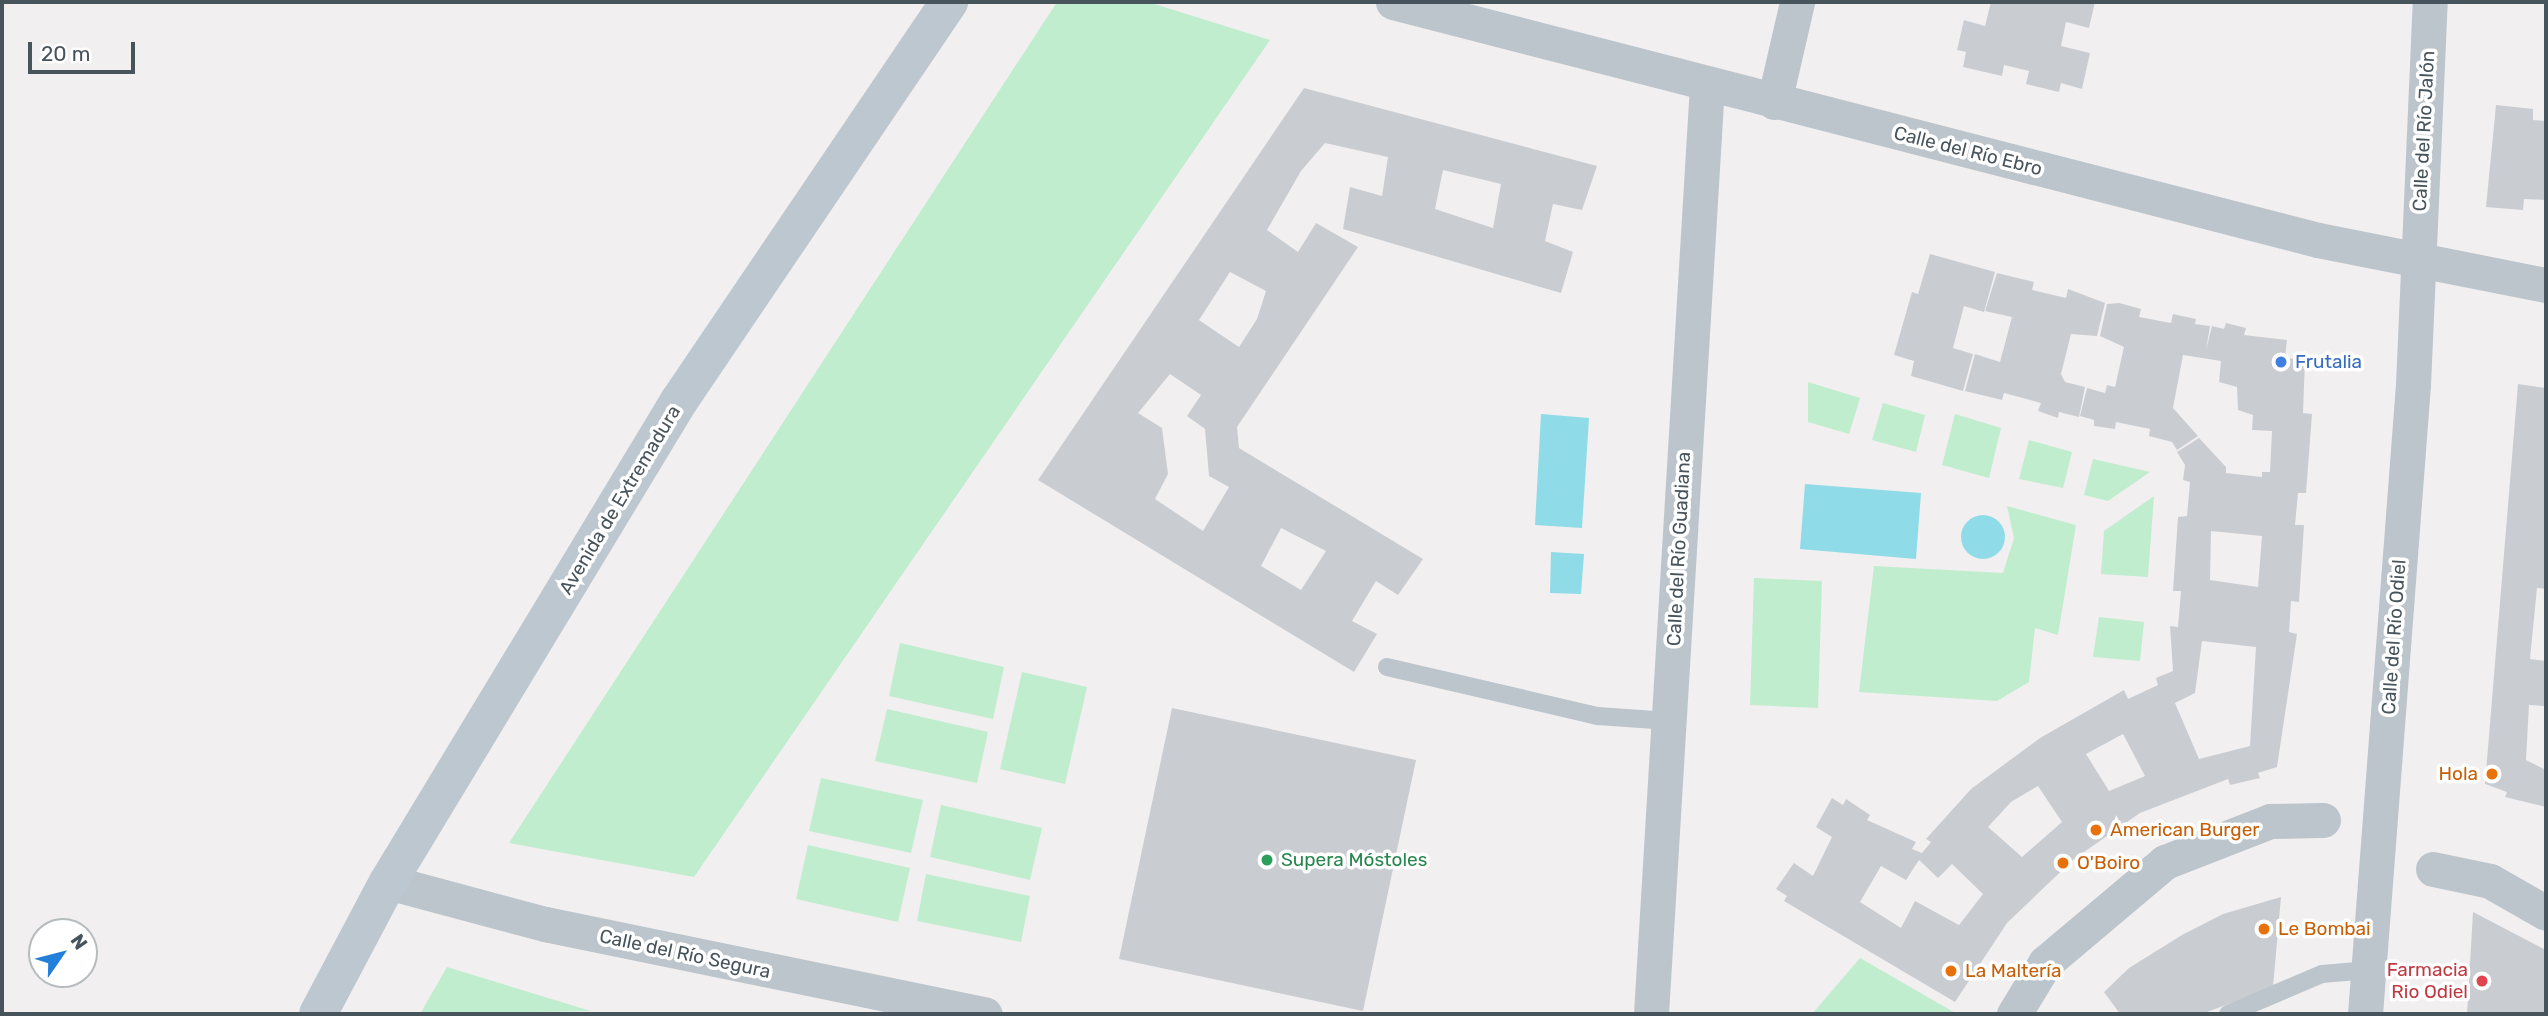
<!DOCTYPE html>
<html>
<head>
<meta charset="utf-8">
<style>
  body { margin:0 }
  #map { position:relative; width:2548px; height:1016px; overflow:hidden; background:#f2eff0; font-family:Rubik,sans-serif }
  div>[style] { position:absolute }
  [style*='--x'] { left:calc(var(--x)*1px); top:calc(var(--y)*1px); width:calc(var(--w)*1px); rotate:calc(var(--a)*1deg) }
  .green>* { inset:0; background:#c0edce }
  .water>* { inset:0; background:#8fdce8 }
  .round { border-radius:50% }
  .building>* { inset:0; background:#c9cdd2 }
  .lane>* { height:18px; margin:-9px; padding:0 9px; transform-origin:9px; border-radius:9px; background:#bcc5cc }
  .street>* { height:35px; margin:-17.5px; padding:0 17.5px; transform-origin:17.5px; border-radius:17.5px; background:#bcc5cc }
  .secondary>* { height:38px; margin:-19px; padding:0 19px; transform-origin:19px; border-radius:19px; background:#bcc7d0 }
  .dots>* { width:19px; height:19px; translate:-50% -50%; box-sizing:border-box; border:4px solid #fff; border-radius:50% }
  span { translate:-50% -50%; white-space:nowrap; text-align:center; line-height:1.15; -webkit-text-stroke:7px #fff; paint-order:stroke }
  .street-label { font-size:19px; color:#48545c }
  .shop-label { font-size:19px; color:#366cbe }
  .left { translate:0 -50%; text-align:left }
  .food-label { font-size:19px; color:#c56008 }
  .right { translate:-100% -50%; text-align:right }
  .leisure-label { font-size:19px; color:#27864d }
  .health-label { font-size:19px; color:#be3a42 }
  .frame { position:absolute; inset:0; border:4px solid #48545c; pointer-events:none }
  .north { position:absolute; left:28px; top:918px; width:70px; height:70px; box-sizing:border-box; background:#fff; border:2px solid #b6bbbe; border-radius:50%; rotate:55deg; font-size:19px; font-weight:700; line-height:28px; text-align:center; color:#48545c }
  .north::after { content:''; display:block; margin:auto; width:24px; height:32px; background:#227fda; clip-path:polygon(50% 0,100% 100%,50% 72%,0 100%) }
  .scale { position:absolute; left:28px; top:42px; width:107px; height:32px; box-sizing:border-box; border:4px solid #48545c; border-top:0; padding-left:9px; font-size:21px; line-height:24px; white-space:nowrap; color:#48545c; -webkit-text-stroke:5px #fff; paint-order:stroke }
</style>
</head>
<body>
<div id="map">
  <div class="green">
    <div style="clip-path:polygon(1057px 2px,1148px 2px,1270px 40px,694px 877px,509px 843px)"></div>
    <div style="clip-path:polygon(1808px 382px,1860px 398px,1849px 434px,1808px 422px)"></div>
    <div style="clip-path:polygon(1883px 403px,1925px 415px,1916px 452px,1872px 440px)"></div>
    <div style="clip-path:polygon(1955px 414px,2001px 428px,1989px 478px,1942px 465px)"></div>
    <div style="clip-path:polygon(2029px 440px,2072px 452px,2063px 488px,2019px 479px)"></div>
    <div style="clip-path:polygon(2093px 459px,2150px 472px,2108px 501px,2084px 495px)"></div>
    <div style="clip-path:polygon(2154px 496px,2148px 577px,2101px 574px,2104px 531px)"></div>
    <div style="clip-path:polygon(2007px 506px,2076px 525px,2058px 635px,2035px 628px,2029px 682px,1997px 701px,1859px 692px,1874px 566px,2003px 573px,2014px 538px)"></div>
    <div style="clip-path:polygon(1754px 578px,1822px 581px,1818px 708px,1750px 705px)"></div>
    <div style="clip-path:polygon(2099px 617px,2144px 622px,2140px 661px,2093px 657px)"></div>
    <div style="clip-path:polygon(900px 643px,1004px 667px,993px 719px,889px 696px)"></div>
    <div style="clip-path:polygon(1022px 672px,1087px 687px,1065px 784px,1000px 769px)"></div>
    <div style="clip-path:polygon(887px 709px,988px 732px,977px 783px,875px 761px)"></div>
    <div style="clip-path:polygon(821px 778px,923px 800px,911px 853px,809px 831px)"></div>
    <div style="clip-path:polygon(941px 805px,1042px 828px,1030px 880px,930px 857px)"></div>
    <div style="clip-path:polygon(808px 845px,910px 868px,898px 922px,796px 899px)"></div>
    <div style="clip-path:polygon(926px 874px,1030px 896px,1021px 942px,917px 921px)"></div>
    <div style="clip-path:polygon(1860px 958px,1957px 1014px,1812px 1014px)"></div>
    <div style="clip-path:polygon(447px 967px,591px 1011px,420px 1014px)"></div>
  </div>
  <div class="water">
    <div style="clip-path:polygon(1541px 414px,1589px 418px,1582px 528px,1535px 525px)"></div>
    <div style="clip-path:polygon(1805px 484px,1921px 493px,1916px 559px,1800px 549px)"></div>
    <div class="round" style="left:1961px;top:515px;width:44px;height:44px"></div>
    <div style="clip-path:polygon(1551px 552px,1584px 554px,1581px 594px,1550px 593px)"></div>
  </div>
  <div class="building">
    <div style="clip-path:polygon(1991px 2px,2095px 2px,2089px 28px,2066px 22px,2061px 46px,2090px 53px,2082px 89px,2061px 83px,2059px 92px,2026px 84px,2029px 71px,2004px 65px,2002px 76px,1963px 67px,1966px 52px,1957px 50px,1964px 20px,1985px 26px)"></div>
    <div style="clip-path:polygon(evenodd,1304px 88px,1597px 166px,1582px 210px,1553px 204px,1545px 241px,1573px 252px,1561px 293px,1343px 229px,1350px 187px,1382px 196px,1388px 157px,1325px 143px,1301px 171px,1267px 230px,1298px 252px,1316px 223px,1358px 247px,1237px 427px,1239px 448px,1423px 559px,1398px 595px,1376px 581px,1352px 621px,1377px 634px,1354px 672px,1038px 480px,1304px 88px,1443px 170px,1501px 184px,1493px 228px,1435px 209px,1443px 170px,1304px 88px,1230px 272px,1266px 291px,1257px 319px,1239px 347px,1199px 320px,1230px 272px,1304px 88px,1170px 374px,1201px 395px,1187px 416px,1205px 429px,1209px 476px,1229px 487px,1203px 531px,1155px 499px,1168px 474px,1162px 428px,1138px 413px,1170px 374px,1304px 88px,1281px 528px,1326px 551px,1301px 590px,1261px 566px,1281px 528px)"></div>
    <div style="clip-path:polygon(2496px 105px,2533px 109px,2533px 120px,2546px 121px,2546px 200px,2524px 199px,2523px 210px,2486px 207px)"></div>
    <div style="clip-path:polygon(1930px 254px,1995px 272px,1984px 312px,1964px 306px,1953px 348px,1973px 354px,1963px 391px,1911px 376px,1914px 361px,1894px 355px,1912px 292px,1918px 294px)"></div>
    <div style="clip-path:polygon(1997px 273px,2034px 282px,2032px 290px,2066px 298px,2068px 289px,2105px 303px,2097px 336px,2071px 334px,2061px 374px,2065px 382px,2085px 387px,2079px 417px,2059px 412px,2058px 418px,2038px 411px,2041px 403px,2004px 393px,2002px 400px,1965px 391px,1975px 354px,2000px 362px,2012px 317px,1985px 311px)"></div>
    <div style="clip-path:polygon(evenodd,2119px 303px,2141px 309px,2139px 317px,2171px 323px,2173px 314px,2196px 319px,2195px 324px,2210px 326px,2206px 350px,2212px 326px,2224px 329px,2226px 323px,2246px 328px,2244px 335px,2287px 340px,2285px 358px,2305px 360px,2303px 413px,2312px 414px,2306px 493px,2298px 493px,2295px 525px,2304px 525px,2299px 602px,2291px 601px,2289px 632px,2297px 634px,2277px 767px,2258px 773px,2260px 778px,2230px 785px,2228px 779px,2140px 813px,2074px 859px,2007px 923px,1955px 1002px,1784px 901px,1787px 896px,1776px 889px,1794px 863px,1813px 876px,1832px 837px,1816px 827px,1832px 798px,1843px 805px,1846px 799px,1870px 815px,1867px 820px,1916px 842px,1912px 849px,1922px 853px,1931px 842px,1926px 839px,1971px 789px,2040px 738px,2124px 690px,2128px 699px,2158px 685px,2156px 678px,2173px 671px,2170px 626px,2178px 627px,2181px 591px,2173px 591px,2178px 517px,2187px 516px,2190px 482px,2183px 480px,2185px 465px,2177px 452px,2199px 438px,2226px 467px,2226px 473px,2262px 477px,2262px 472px,2270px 472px,2272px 431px,2252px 430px,2253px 415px,2238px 410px,2237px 387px,2219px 382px,2221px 361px,2183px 355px,2173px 408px,2198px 436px,2177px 450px,2172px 442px,2149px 436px,2150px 429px,2116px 422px,2115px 429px,2094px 426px,2094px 420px,2080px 416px,2087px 388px,2105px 393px,2107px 385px,2115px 387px,2124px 347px,2100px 336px,2107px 304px,2119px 303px,2211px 531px,2262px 536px,2258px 587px,2210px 580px,2211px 531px,2119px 303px,2202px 641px,2256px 647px,2250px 746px,2199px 759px,2175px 703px,2195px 693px,2202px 641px,2119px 303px,2123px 734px,2145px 776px,2109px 791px,2086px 754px,2123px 734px,2119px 303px,2038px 786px,2062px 822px,2022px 857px,1988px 827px,2011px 802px,2038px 786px,2119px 303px,1919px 860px,1938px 878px,1952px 864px,1983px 894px,1959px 925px,1915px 901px,1901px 928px,1860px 902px,1881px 866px,1906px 880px,1919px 860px)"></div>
    <div style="clip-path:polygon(2518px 384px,2546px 388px,2546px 589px,2537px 588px,2530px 659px,2546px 661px,2546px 706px,2529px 705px,2526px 760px,2546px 770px,2546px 807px,2505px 797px,2507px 792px,2485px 784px)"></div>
    <div style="clip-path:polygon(1172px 708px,1416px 760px,1363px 1011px,1119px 959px)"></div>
    <div style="clip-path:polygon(2281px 897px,2273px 987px,2202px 1014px,2120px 1014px,2104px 992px,2129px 968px,2182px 935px,2223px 914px)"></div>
    <div style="clip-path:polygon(2473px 912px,2546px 950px,2546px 1014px,2467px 1014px)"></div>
  </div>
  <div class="lane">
    <div style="--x:1387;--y:667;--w:217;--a:13.1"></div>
    <div style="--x:1598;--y:716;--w:71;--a:4"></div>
    <div style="--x:2228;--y:1014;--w:102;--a:-23.1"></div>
    <div style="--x:2322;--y:974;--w:47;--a:-4.9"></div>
  </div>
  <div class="street">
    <div style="--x:1393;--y:2;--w:955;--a:14.43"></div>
    <div style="--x:2318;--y:240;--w:232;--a:11.2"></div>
    <div style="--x:1774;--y:102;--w:103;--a:-77"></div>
    <div style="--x:2433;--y:869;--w:58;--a:11.9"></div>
    <div style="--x:2490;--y:881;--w:64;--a:29.7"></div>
    <div style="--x:388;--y:882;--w:163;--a:15"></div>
    <div style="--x:545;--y:924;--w:449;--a:11.6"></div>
    <div style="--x:1651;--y:1014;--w:932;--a:-86.55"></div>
    <div style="--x:2014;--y:1014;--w:60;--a:-58.7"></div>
    <div style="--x:2045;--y:963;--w:157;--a:-40.1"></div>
    <div style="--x:2165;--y:862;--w:113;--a:-21.3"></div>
    <div style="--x:2270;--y:821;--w:53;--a:-1.1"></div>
    <div style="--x:2365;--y:1014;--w:631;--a:-85.64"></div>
    <div style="--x:2413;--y:385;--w:383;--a:-87.5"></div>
  </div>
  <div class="secondary">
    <div style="--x:318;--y:1014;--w:149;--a:-62.1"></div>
    <div style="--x:388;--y:882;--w:562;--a:-58.83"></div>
    <div style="--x:679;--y:401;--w:482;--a:-55.9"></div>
  </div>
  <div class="dots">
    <div style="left:2281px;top:362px;background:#3f7fe0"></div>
    <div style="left:2492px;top:774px;background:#e8710a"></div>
    <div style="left:2096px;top:830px;background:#e8710a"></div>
    <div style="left:1267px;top:860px;background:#2e9e5b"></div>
    <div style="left:2063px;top:863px;background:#e8710a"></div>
    <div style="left:2264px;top:929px;background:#e8710a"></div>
    <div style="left:1951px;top:971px;background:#e8710a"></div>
    <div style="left:2482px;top:981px;background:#e0444e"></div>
  </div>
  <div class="street-label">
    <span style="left:2424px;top:131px;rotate:-87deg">Calle del Río Jalón</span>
    <span style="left:1968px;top:151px;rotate:14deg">Calle del Río Ebro</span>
    <span style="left:620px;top:500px;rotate:-59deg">Avenida de Extremadura</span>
    <span style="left:1679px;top:549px;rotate:-87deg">Calle del Río Guadiana</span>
    <span style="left:2394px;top:637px;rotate:-86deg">Calle del Río Odiel</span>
    <span style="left:685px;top:954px;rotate:12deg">Calle del Río Segura</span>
  </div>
  <div class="shop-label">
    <span class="left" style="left:2295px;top:362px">Frutalia</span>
  </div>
  <div class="food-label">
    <span class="right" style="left:2478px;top:774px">Hola</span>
    <span class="left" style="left:2110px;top:830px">American Burger</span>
    <span class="left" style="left:2077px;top:863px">O'Boiro</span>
    <span class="left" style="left:2278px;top:929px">Le Bombai</span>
    <span class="left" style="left:1965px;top:971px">La Maltería</span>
  </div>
  <div class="leisure-label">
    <span class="left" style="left:1281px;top:860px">Supera Móstoles</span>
  </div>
  <div class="health-label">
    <span class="right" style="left:2468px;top:981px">Farmacia<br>Rio Odiel</span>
  </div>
  <div class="frame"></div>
  <div class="north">N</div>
  <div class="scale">20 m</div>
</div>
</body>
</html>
